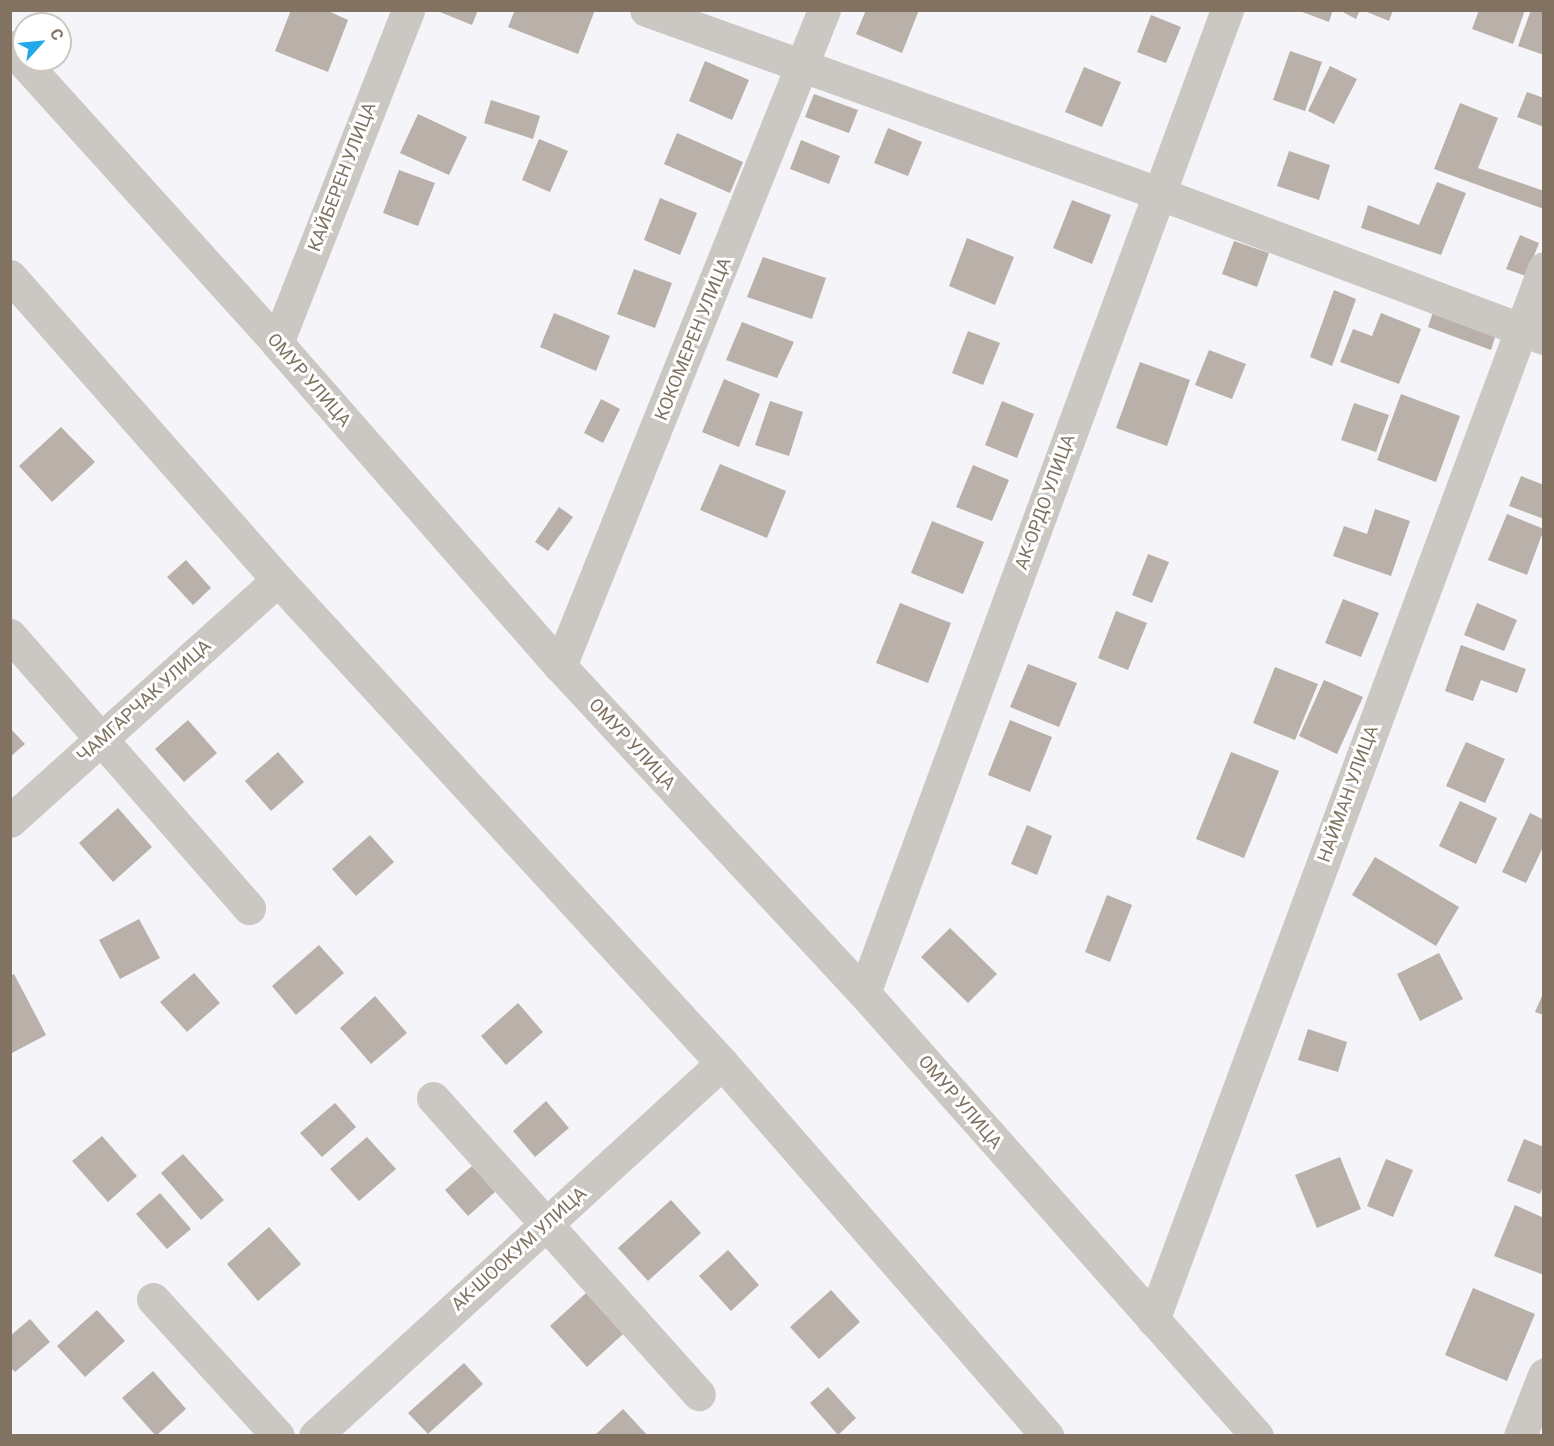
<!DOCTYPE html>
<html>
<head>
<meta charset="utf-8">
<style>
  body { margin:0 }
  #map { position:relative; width:1554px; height:1446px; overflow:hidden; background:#f5f4f8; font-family:Roboto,sans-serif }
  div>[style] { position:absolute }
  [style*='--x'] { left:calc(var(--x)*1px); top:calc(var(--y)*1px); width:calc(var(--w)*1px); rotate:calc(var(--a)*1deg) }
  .building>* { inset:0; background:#b8b0a9 }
  .minor>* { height:33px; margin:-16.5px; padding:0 16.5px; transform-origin:16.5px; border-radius:16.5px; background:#cbc7c2 }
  span { translate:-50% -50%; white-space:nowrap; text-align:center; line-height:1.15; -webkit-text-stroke:6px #fff; paint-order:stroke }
  .street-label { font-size:18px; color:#817261 }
  .frame { position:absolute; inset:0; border:12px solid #817261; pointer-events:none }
  .north { position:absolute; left:12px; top:12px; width:60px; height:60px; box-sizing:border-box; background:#fff; border:2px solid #cdc7c0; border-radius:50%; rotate:63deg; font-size:16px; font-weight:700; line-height:24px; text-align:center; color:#817261 }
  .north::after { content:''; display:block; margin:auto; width:21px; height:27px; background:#23a9e9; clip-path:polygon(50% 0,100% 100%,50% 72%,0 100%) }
</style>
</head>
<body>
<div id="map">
  <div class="building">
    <div style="clip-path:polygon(291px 10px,326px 10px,348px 20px,328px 72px,275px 51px)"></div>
    <div style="clip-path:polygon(435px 10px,478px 10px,472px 25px)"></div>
    <div style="clip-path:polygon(515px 10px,595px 10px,578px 54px,508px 27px)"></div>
    <div style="clip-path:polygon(866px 10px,919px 10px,902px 53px,856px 34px)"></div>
    <div style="clip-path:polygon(1297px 10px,1333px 10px,1329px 22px)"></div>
    <div style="clip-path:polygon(1339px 10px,1360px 10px,1356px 19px)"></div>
    <div style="clip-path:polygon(1362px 10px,1393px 10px,1389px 21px)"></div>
    <div style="clip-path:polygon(1479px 10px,1525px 10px,1513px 44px,1472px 29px)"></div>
    <div style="clip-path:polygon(1531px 10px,1544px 11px,1544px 55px,1518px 46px)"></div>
    <div style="clip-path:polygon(1151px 15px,1181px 27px,1166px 63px,1137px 52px)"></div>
    <div style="clip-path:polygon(1290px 51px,1322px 62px,1305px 111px,1273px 100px)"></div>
    <div style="clip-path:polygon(705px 61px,749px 80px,732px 120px,689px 101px)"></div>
    <div style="clip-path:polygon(1330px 66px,1357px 79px,1334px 124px,1308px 111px)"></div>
    <div style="clip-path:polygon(1084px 67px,1121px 82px,1102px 127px,1065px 112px)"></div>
    <div style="clip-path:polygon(1527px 92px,1544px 98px,1544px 127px,1517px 117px)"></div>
    <div style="clip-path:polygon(814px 94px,858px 110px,849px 133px,805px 117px)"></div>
    <div style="clip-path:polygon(491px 100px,540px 116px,533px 139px,484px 123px)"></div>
    <div style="clip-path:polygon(1460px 103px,1498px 118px,1478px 168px,1544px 191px,1544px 209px,1434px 169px)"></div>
    <div style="clip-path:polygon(418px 114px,467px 137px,449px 175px,400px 153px)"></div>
    <div style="clip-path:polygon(888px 128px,922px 142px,908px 176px,874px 163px)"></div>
    <div style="clip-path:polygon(677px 133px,743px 162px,730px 193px,664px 164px)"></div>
    <div style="clip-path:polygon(539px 139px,568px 151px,550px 192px,522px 180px)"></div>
    <div style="clip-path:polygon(801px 140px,840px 156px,829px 184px,790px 169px)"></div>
    <div style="clip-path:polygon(1289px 151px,1330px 165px,1319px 200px,1277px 186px)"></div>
    <div style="clip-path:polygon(399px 170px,435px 183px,418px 226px,383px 213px)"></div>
    <div style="clip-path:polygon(1437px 182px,1466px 193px,1441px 255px,1361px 228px,1368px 205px,1419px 225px)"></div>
    <div style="clip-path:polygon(660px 198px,697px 213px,680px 255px,644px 240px)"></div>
    <div style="clip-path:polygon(1072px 200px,1111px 215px,1092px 264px,1053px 248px)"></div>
    <div style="clip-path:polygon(1520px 235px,1539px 243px,1526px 276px,1506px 269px)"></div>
    <div style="clip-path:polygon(967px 238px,1014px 257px,995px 305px,949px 286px)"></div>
    <div style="clip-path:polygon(1234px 241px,1269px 253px,1257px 287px,1222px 274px)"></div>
    <div style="clip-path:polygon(763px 257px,826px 278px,812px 319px,747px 297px)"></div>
    <div style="clip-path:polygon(634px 269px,672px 283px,655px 328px,617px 314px)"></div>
    <div style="clip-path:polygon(1334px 290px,1356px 299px,1332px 366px,1310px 357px)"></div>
    <div style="clip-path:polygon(1434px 309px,1497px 331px,1491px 350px,1428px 327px)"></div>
    <div style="clip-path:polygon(554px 313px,610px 336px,596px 371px,540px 347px)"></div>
    <div style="clip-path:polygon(1381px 313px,1421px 329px,1399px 384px,1340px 362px,1353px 329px,1372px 336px)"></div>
    <div style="clip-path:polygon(742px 322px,794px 342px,777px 378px,726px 360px)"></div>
    <div style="clip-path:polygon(968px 331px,1000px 343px,983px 385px,952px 373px)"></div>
    <div style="clip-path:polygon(1209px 350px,1246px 364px,1232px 399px,1195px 385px)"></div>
    <div style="clip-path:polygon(1140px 362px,1190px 380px,1167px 446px,1116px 428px)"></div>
    <div style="clip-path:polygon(724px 379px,760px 394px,739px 447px,702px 432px)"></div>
    <div style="clip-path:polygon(1401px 394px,1460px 416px,1436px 482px,1377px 460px)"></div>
    <div style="clip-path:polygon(601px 399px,620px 409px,603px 443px,584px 433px)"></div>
    <div style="clip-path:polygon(770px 401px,803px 412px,789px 456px,755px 445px)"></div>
    <div style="clip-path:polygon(1002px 401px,1034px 414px,1017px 458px,985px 445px)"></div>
    <div style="clip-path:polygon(1354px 403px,1389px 415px,1376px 452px,1341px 440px)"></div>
    <div style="clip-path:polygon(61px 427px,95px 462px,52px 502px,19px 466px)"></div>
    <div style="clip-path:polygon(720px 464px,786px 491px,767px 538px,700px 510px)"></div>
    <div style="clip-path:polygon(973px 465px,1009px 480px,992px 521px,956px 507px)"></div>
    <div style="clip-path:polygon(1521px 476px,1544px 485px,1544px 519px,1509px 506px)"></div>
    <div style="clip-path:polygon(559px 507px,573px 517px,548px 551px,535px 542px)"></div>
    <div style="clip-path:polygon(1375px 509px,1410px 521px,1391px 576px,1333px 556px,1344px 526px,1367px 534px)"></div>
    <div style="clip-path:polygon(1507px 514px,1544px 529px,1527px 575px,1488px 560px)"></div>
    <div style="clip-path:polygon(932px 521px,984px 542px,963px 594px,911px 573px)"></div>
    <div style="clip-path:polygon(1148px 554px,1169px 562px,1152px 603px,1132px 595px)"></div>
    <div style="clip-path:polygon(186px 560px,211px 588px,193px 605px,167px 577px)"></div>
    <div style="clip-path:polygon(1343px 599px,1379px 613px,1361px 657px,1325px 643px)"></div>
    <div style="clip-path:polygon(900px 603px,951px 623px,928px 683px,876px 663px)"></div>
    <div style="clip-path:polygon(1477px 603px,1517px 620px,1504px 651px,1464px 635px)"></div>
    <div style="clip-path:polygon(1116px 611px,1147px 623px,1128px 670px,1098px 658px)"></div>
    <div style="clip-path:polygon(1461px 645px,1526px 669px,1517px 693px,1481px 680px,1473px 701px,1445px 691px)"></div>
    <div style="clip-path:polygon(1028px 664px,1077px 683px,1059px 727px,1010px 707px)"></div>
    <div style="clip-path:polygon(1275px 667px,1318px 684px,1295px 740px,1253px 723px)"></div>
    <div style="clip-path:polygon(1324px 680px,1363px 697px,1337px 754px,1299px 736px)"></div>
    <div style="clip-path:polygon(188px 720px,217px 753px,184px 782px,155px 749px)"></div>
    <div style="clip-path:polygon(1010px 720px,1052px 737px,1030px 792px,988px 775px)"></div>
    <div style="clip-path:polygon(10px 728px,25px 744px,10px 757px)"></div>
    <div style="clip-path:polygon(1466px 742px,1505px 759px,1485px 803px,1446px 786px)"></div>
    <div style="clip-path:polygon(278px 752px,304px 782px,271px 811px,245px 781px)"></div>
    <div style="clip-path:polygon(1231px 752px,1279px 771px,1244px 858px,1196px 839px)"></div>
    <div style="clip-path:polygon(1460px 801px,1497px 818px,1476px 864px,1439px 846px)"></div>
    <div style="clip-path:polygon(118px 808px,152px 847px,113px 882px,79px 843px)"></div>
    <div style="clip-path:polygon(1530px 813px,1544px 820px,1544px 845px,1526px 883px,1502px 872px)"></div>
    <div style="clip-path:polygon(1027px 825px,1052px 836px,1037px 875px,1011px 864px)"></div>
    <div style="clip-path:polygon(370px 835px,394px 862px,356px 896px,332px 869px)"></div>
    <div style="clip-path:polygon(1375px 857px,1459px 907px,1436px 946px,1352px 895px)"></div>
    <div style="clip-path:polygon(1107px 895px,1132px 905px,1110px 962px,1085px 952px)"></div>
    <div style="clip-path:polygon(139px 919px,160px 958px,120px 979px,99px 940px)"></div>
    <div style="clip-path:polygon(950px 928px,997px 974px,968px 1003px,921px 957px)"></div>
    <div style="clip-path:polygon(319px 945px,344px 973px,296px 1015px,272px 986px)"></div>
    <div style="clip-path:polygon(1439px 953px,1463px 999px,1420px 1021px,1397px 974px)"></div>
    <div style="clip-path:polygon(194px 973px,220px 1003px,187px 1032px,160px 1002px)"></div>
    <div style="clip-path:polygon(14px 974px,46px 1035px,10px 1054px,10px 976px)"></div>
    <div style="clip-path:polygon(1544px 991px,1544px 1015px,1535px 1012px)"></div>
    <div style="clip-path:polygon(375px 996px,407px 1033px,371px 1064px,340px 1028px)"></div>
    <div style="clip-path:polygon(518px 1003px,543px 1032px,506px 1065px,481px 1036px)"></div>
    <div style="clip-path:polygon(1308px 1029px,1347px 1042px,1338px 1072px,1298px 1060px)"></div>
    <div style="clip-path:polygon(546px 1101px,569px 1128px,535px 1157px,513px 1131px)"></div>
    <div style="clip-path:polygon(335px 1103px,356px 1127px,322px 1157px,300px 1133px)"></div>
    <div style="clip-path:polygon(102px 1136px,137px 1176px,108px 1202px,72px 1161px)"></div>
    <div style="clip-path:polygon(367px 1137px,396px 1169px,359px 1201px,330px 1169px)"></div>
    <div style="clip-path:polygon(1524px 1139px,1544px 1147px,1544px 1184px,1540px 1194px,1507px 1181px)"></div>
    <div style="clip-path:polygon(183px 1154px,224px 1200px,201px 1220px,161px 1173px)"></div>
    <div style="clip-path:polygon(1340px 1157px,1361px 1209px,1317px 1228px,1295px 1175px)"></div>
    <div style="clip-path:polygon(1386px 1159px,1413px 1170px,1393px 1217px,1367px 1206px)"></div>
    <div style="clip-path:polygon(472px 1166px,495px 1192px,468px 1216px,445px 1190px)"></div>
    <div style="clip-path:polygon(160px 1193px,191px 1229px,167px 1249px,136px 1214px)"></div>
    <div style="clip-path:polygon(671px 1200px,701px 1233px,648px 1281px,618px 1248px)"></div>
    <div style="clip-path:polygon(1515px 1205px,1544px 1218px,1544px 1275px,1494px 1256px)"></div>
    <div style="clip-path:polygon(269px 1227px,301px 1264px,258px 1301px,227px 1264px)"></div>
    <div style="clip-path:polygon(728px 1250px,759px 1285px,731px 1311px,699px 1276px)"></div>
    <div style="clip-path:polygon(1473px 1288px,1535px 1314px,1507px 1381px,1445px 1355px)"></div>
    <div style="clip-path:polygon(831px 1290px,860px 1322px,819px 1359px,790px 1327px)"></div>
    <div style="clip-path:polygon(586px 1293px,623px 1334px,587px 1367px,550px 1326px)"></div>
    <div style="clip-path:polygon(97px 1310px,125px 1341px,85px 1377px,57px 1346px)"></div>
    <div style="clip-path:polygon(30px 1319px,50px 1342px,15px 1372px,10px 1367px,10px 1336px)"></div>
    <div style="clip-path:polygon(464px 1363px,483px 1384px,428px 1434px,408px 1413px)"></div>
    <div style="clip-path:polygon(153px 1371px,186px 1409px,156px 1436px,122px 1398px)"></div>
    <div style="clip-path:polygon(828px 1387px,856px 1418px,838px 1435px,810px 1403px)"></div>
    <div style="clip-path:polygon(623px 1409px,648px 1436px,594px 1436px)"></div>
  </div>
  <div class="minor">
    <div style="--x:646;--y:10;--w:544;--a:19.67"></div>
    <div style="--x:1158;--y:193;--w:412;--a:20.6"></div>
    <div style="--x:10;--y:47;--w:399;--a:47.9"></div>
    <div style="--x:277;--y:343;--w:429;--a:48.8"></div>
    <div style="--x:560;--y:666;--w:446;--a:47.1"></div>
    <div style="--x:864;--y:993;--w:592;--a:48.42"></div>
    <div style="--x:10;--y:276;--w:405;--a:48.6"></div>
    <div style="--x:278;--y:580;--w:656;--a:47.41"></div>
    <div style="--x:722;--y:1063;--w:495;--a:48.9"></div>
    <div style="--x:277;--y:343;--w:358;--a:-68.5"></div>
    <div style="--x:10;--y:635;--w:363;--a:48.8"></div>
    <div style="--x:560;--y:666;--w:707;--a:-68.08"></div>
    <div style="--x:10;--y:821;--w:360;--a:-42"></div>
    <div style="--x:864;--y:993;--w:1048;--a:-69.73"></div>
    <div style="--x:433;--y:1098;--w:398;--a:48.1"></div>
    <div style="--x:153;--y:1299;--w:185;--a:47.6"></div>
    <div style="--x:1153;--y:1320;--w:1122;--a:-69.61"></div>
    <div style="--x:315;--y:1436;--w:552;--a:-42.5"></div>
    <div style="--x:1520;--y:1436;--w:66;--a:-68.5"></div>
  </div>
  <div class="street-label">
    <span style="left:342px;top:177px;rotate:-69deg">КАЙБЕРЕН УЛИЦА</span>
    <span style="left:693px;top:339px;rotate:-68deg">КОКОМЕРЕН УЛИЦА</span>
    <span style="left:309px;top:380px;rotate:49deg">ОМУР УЛИЦА</span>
    <span style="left:1045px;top:502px;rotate:-70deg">АК-ОРДО УЛИЦА</span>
    <span style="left:144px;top:701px;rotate:-42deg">ЧАМГАРЧАК УЛИЦА</span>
    <span style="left:632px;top:744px;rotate:47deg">ОМУР УЛИЦА</span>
    <span style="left:1348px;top:794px;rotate:-70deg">НАЙМАН УЛИЦА</span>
    <span style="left:960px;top:1102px;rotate:49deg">ОМУР УЛИЦА</span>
    <span style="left:519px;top:1249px;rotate:-42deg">АК-ШООКУМ УЛИЦА</span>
  </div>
  <div class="frame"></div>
  <div class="north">С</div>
</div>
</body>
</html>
